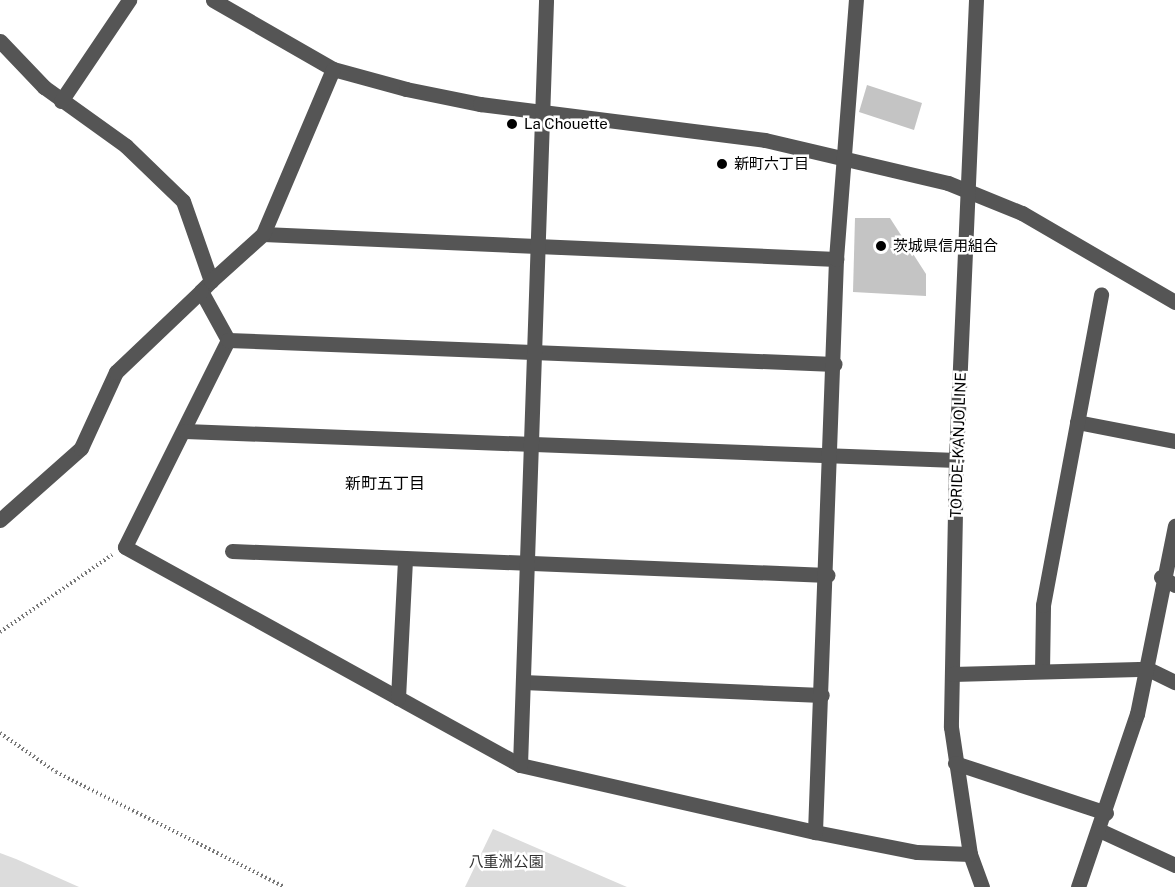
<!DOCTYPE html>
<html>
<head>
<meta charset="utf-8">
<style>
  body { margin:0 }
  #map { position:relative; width:1175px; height:887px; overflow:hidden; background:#fff; font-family:"Public Sans","Noto Sans JP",sans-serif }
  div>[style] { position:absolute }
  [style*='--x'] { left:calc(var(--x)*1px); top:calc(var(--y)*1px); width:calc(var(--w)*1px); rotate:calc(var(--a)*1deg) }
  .green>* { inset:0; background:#dcdcdc }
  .building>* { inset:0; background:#c4c4c4 }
  .path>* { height:4px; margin-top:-2px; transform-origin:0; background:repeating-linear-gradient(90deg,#777 0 1.5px,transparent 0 4.5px) }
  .minor>* { height:15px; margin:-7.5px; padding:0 7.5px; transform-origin:7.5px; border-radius:7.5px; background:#555 }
  .dots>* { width:16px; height:16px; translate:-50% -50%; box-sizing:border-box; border:3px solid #fff; border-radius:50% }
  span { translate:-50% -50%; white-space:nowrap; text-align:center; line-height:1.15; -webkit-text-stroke:5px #fff; paint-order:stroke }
  .poi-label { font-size:15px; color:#000 }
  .left { translate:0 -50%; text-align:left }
  .street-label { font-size:15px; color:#000 }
  .park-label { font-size:15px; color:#333 }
  .neighbourhood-label { font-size:16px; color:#000 }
</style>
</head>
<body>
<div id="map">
  <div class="green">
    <div style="clip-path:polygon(493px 829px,627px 887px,465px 887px)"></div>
    <div style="clip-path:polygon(0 853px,16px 859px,79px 887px,0 887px)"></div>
  </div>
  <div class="building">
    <div style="clip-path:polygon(867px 85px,922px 103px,914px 130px,859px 112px)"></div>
    <div style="clip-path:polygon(855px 218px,890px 218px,926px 274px,926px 296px,853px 292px)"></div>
  </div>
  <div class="path">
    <div style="--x:0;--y:632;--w:136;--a:-34.5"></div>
    <div style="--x:0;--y:733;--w:68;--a:34.9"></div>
    <div style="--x:56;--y:772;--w:256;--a:26.7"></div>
  </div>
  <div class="minor">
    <div style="--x:213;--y:0;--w:138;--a:29.9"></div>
    <div style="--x:333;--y:69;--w:76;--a:15.3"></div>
    <div style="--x:406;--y:89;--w:76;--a:11.5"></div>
    <div style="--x:480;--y:104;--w:287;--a:7.2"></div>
    <div style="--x:765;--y:140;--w:188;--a:13.2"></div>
    <div style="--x:948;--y:183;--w:80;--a:22.1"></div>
    <div style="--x:1022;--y:213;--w:177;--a:30.2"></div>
    <div style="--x:976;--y:0;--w:460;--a:92.5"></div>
    <div style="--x:956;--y:460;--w:267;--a:91.1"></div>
    <div style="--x:951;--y:727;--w:128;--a:81.5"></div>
    <div style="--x:970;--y:854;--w:35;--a:70"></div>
    <div style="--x:0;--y:41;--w:64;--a:46.3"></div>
    <div style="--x:44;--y:87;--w:101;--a:35.7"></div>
    <div style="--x:126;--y:146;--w:79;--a:44"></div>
    <div style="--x:183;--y:201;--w:85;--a:70.7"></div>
    <div style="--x:211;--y:281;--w:14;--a:135"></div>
    <div style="--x:201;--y:291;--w:56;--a:61.1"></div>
    <div style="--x:61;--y:101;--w:122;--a:-56"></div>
    <div style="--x:263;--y:234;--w:574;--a:2.5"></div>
    <div style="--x:211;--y:281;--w:70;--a:-42.1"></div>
    <div style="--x:263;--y:234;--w:179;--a:-67"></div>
    <div style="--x:228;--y:340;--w:231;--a:116.5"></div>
    <div style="--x:125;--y:547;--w:451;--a:28.9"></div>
    <div style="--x:520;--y:765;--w:303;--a:12.8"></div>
    <div style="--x:815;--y:832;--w:104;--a:11.1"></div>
    <div style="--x:917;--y:852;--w:53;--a:2.2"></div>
    <div style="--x:228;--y:340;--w:607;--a:2.26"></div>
    <div style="--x:1077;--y:422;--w:100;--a:11"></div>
    <div style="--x:185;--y:431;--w:772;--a:2.15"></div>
    <div style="--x:0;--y:520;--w:108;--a:-41.6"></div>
    <div style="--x:81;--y:448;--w:84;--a:-65.3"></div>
    <div style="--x:116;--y:372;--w:117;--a:-43.6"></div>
    <div style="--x:232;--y:551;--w:596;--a:2.31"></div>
    <div style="--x:1161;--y:577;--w:16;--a:30"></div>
    <div style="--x:1042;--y:671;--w:66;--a:-89.1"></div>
    <div style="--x:1043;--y:605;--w:316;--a:-79.4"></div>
    <div style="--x:952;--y:674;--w:196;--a:-1.5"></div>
    <div style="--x:1148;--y:669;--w:30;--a:26"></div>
    <div style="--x:523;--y:682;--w:299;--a:2.5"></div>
    <div style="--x:398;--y:698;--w:140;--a:-87.1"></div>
    <div style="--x:955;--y:763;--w:159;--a:18.3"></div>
    <div style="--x:520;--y:765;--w:765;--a:-88.05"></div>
    <div style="--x:1099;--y:830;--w:84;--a:24.7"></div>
    <div style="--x:815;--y:832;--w:573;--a:-87.9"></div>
    <div style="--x:836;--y:259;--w:260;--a:-85.6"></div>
    <div style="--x:1078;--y:887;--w:183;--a:-71.2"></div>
    <div style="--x:1137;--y:714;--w:192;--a:-78.6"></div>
  </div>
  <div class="dots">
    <div style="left:512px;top:124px;background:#000"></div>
    <div style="left:722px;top:164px;background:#000"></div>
    <div style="left:881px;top:246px;background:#000"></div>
  </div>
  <div class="poi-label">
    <span class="left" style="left:524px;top:124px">La Chouette</span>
    <span class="left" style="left:734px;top:164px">新町六丁目</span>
    <span class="left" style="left:893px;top:246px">茨城県信用組合</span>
  </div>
  <div class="street-label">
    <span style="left:958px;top:445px;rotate:-88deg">TORIDE-KANJO LINE</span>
  </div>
  <div class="park-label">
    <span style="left:506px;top:862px">八重洲公園</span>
  </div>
  <div class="neighbourhood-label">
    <span style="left:385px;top:484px">新町五丁目</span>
  </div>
</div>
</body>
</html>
